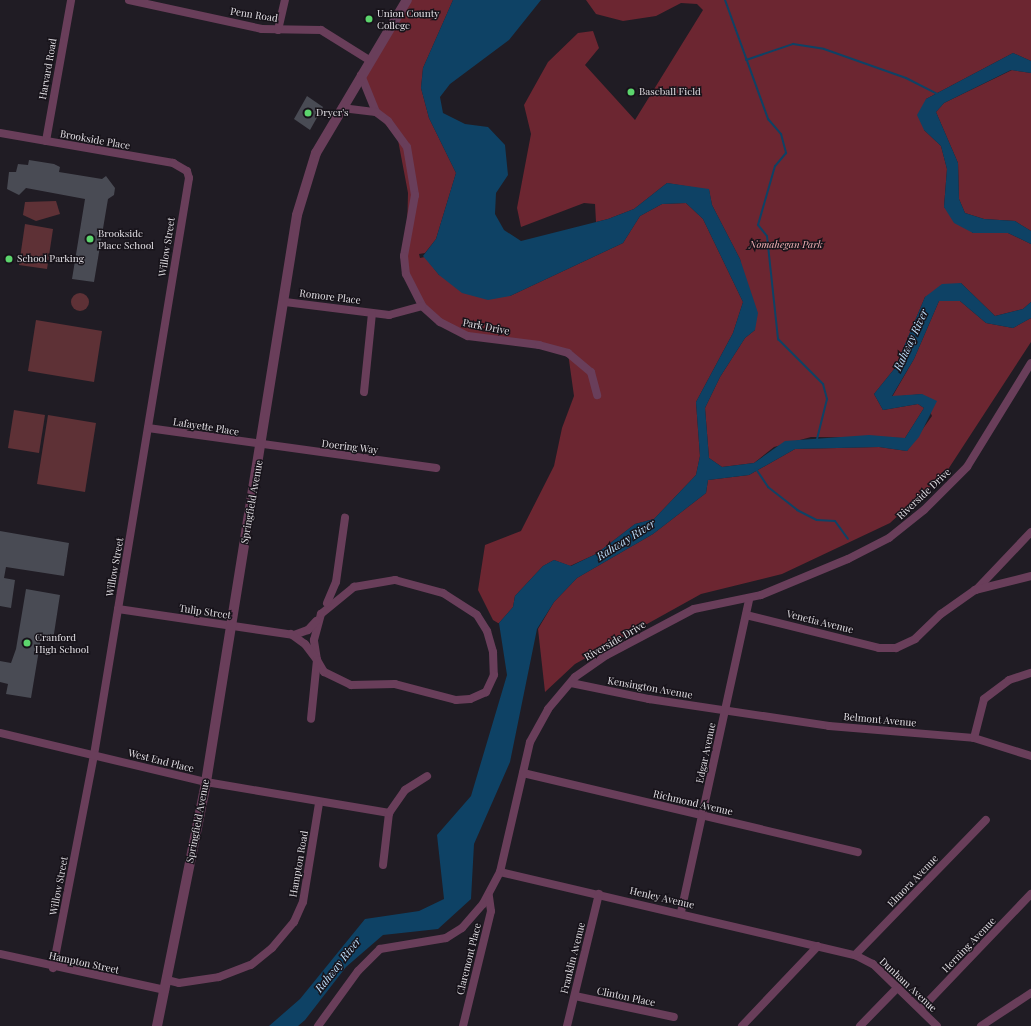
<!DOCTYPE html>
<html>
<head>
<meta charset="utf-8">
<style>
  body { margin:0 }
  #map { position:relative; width:1031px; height:1026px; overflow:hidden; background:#201c24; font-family:"Playfair Display",serif }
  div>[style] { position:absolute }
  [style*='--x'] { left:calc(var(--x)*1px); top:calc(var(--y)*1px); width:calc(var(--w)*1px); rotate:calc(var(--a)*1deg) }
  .green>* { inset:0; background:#5e3136 }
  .round { border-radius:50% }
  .forest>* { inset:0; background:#6c2631 }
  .water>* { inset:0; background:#0e4265 }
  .stream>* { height:2px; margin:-1px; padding:0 1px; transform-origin:1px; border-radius:1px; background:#0e4265 }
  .building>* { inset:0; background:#494b54 }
  .minor>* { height:8px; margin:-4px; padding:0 4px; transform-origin:4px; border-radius:4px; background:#693e5a }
  .tertiary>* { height:10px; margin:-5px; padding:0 5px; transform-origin:5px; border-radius:5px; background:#693e5a }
  .dots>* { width:11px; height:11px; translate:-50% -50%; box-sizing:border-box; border:2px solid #17131a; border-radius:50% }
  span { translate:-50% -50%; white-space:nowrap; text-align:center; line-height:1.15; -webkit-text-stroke:3px #17131a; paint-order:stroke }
  .poi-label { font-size:10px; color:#e1dee3 }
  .left { translate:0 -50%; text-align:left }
  .street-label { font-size:10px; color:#e1dee3 }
  .park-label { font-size:10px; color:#f2b0b5; font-style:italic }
  .water-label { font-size:11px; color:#bcddf9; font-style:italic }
</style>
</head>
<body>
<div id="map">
  <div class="green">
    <div style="clip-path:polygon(56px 201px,60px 214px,36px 221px,23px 215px,25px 202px)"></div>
    <div style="clip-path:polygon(25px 224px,53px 229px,47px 269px,19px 265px)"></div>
    <div class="round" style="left:71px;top:293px;width:18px;height:18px"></div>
    <div style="clip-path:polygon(36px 320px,102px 331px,94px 382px,28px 371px)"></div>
    <div style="clip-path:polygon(14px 410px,45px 415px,39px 453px,8px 448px)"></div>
    <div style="clip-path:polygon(48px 415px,96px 423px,85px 492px,37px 484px)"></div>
  </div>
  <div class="forest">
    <div style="clip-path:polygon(408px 0,453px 0,423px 68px,421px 88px,429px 118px,456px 173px,436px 239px,425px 253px,419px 254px,420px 258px,425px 257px,439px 275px,510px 296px,623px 243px,640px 216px,662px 204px,686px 203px,703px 219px,743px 302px,733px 333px,696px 402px,700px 456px,696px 475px,654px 519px,635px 524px,596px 554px,570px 566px,554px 560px,543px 566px,515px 596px,513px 607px,499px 623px,538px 629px,554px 602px,577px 578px,653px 534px,706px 493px,708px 480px,749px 475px,795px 449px,879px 447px,907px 451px,932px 416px,922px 394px,892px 397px,914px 359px,939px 301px,960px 301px,986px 323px,1013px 328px,1031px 318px,1031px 342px,947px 471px,890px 523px,782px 574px,701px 594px,575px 664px,545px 692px,538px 629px,498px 623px,493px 620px,478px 590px,485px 545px,521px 531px,554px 466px,562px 428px,574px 396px,568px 353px,468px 336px,432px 317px,406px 274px,408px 193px,398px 140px,376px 112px,361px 75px)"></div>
    <div style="clip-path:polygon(586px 0,1031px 0,1031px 61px,1013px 53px,926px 99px,924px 130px,941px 146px,947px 169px,944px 207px,973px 233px,1008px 233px,1031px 244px,1031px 302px,1023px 309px,995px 316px,961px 283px,925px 297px,895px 368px,874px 394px,883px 410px,918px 404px,924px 408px,905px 438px,811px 437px,774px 447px,754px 463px,722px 467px,709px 458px,705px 408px,720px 377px,745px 338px,755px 330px,740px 259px,712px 205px,709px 190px,667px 183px,634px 209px,608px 219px,596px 222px,595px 204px,584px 203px,521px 227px,517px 208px,531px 134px,524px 105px,548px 62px,578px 33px,593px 31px,599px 48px,585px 65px,635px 120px,703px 10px,697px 4px,681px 3px,656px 16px,623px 21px,596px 14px)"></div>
    <div style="clip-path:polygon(1012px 70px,1031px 73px,1031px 231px,1015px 221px,984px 219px,965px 213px,959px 199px,958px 163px,936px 112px,944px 103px)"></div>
  </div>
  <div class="water">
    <div style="clip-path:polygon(453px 0,541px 0,509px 40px,450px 84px,440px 97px,443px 113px,465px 124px,488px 127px,505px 145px,508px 175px,496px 193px,495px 214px,504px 230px,521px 241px,608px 219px,634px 209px,667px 183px,709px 189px,712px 205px,740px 259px,758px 313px,755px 330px,745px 338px,720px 377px,705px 408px,709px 458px,722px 467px,754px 463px,785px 441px,869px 435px,905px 438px,924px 408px,918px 404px,883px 410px,874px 394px,895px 368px,925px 297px,942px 284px,961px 283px,995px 316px,1023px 309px,1031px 302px,1031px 318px,1013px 328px,986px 323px,960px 301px,939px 301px,914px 359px,892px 396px,922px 394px,937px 401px,919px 437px,907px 451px,879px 447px,795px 449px,749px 475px,708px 480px,706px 493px,653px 534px,577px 578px,554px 602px,537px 629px,510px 762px,474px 844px,471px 899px,438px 929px,383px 935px,346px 967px,305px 1020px,298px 1026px,269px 1026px,300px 999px,365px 919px,419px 911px,444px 899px,437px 835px,471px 796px,507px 675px,499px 623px,513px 607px,515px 596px,543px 566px,554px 560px,571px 566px,596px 554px,635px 524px,654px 519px,696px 475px,700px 456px,696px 402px,733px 333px,743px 302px,703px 219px,686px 203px,662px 204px,640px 216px,623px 243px,510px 296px,488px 300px,462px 293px,439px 275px,423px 256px,436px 239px,456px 173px,429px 118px,421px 88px,423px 68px)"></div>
    <div style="clip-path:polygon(1013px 53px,1031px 61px,1031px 73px,1011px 70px,944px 103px,936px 112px,958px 163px,959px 199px,965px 213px,984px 219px,1015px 221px,1031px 231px,1031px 244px,1008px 233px,973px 233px,954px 223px,944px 207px,947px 169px,941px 146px,924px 130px,917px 115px,926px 99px)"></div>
  </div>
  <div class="stream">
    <div style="--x:725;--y:0;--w:127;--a:70.1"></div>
    <div style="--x:768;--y:119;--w:20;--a:49"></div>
    <div style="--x:781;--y:134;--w:20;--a:75"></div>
    <div style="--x:786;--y:153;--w:17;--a:130"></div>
    <div style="--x:775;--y:166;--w:61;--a:106.1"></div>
    <div style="--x:758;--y:225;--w:14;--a:51"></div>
    <div style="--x:767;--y:236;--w:104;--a:83.9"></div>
    <div style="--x:778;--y:339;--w:64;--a:45"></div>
    <div style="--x:823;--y:384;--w:16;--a:75"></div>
    <div style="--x:827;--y:399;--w:41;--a:104"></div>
    <div style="--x:746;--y:60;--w:50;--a:-18.8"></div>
    <div style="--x:793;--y:44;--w:31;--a:9"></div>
    <div style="--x:824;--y:49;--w:87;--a:19.5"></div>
    <div style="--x:906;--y:78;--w:35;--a:27"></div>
    <div style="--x:756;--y:469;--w:22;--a:56"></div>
    <div style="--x:768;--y:487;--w:37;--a:38"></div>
    <div style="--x:797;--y:510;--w:22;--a:27"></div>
    <div style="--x:817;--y:520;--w:18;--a:3"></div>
    <div style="--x:835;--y:521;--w:22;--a:54"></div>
  </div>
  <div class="building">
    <div style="clip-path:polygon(307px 96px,323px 107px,310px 130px,294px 119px)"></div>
    <div style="clip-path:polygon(29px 160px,54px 164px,60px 167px,59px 172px,102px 179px,106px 176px,115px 188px,114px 195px,108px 199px,94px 282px,72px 279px,85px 199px,26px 188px,19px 195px,7px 189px,9px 172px,16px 172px,18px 164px,28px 165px)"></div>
    <div style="clip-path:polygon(0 531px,69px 543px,64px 576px,6px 567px,4px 578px,15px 580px,11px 608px,0 606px)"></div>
    <div style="clip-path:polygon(26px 589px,60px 595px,53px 640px,41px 638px,31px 698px,6px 694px,8px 684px,0 682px,0 661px,11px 663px,16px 649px)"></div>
  </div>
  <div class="minor">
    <div style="--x:129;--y:0;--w:136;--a:12.3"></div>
    <div style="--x:262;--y:29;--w:59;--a:1"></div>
    <div style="--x:321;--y:30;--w:57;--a:32"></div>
    <div style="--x:278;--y:30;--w:31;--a:-77"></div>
    <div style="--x:361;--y:75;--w:40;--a:68"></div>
    <div style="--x:376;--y:112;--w:15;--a:37"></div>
    <div style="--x:388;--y:121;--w:32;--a:54"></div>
    <div style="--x:407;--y:147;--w:49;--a:80.5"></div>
    <div style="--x:415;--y:195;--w:62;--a:100.2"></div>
    <div style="--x:404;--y:256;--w:18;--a:84"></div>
    <div style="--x:406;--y:274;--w:36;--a:63"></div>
    <div style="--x:422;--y:306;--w:24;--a:42"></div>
    <div style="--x:440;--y:322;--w:31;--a:27"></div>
    <div style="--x:468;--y:336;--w:72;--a:7.2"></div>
    <div style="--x:539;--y:345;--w:30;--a:15"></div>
    <div style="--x:568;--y:353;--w:30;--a:40"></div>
    <div style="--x:591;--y:372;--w:24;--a:75"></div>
    <div style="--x:342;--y:108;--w:34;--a:7"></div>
    <div style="--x:0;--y:133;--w:176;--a:9.8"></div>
    <div style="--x:173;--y:163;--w:16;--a:30"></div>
    <div style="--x:187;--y:171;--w:7;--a:74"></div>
    <div style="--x:189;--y:178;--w:585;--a:99.35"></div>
    <div style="--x:94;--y:755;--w:217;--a:100.9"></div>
    <div style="--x:46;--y:141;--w:143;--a:-79.9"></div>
    <div style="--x:285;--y:302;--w:105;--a:7.1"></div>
    <div style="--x:389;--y:315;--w:34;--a:-15"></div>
    <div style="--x:364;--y:392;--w:79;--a:-84.2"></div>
    <div style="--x:148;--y:428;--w:291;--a:7.9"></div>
    <div style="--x:395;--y:580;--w:50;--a:15.2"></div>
    <div style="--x:443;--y:593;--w:40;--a:32.9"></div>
    <div style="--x:477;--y:615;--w:19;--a:58"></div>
    <div style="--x:487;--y:631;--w:22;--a:74"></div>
    <div style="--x:493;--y:652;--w:23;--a:88"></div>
    <div style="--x:494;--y:675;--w:19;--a:115"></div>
    <div style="--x:486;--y:692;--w:17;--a:156"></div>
    <div style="--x:470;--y:699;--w:14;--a:176"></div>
    <div style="--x:456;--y:700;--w:63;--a:-165.3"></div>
    <div style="--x:395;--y:684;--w:44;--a:178.7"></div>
    <div style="--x:351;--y:685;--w:30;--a:-154"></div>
    <div style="--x:324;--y:672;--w:14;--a:-120"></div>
    <div style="--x:317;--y:660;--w:20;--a:-99"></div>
    <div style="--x:314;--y:640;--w:27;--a:-75"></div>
    <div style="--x:321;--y:614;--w:43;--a:-39.3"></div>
    <div style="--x:354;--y:587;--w:42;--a:-9.7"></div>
    <div style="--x:976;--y:590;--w:80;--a:-46.5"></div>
    <div style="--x:327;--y:603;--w:23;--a:-67"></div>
    <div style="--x:336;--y:582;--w:65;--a:-82"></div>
    <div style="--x:118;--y:609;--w:178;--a:8.4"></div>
    <div style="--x:294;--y:635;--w:15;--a:-20"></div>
    <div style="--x:308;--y:630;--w:12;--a:-48"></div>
    <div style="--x:746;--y:615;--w:137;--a:13.9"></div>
    <div style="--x:879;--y:648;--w:17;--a:0"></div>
    <div style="--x:896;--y:648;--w:21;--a:-25"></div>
    <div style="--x:915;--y:639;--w:36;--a:-44"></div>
    <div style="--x:941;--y:614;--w:42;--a:-35.2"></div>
    <div style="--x:975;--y:590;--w:58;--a:-14"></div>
    <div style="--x:291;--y:634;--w:17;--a:36"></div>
    <div style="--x:305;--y:644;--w:20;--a:53"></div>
    <div style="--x:317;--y:660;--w:59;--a:95.8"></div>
    <div style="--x:571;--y:683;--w:80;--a:11.6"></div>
    <div style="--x:649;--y:699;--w:182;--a:8.5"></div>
    <div style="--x:829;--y:726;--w:145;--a:4.7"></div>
    <div style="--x:974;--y:738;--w:60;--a:17.5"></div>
    <div style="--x:0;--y:733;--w:212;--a:13.4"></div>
    <div style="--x:206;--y:782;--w:186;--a:9.6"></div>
    <div style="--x:974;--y:738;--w:40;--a:-75.6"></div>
    <div style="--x:984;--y:699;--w:31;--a:-37"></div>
    <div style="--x:1009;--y:680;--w:23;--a:-18"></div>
    <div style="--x:523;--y:773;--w:344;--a:13.3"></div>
    <div style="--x:383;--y:865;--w:52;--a:-83.4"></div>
    <div style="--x:389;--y:813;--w:28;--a:-55"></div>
    <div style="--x:405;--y:790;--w:26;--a:-32"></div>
    <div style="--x:500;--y:872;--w:365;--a:13.2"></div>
    <div style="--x:855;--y:955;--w:20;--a:27"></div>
    <div style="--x:873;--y:964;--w:89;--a:44.1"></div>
    <div style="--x:681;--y:912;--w:320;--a:-77.7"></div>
    <div style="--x:0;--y:954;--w:169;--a:12.3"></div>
    <div style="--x:855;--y:955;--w:188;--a:-45.9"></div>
    <div style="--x:167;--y:980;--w:12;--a:14"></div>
    <div style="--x:179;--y:983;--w:40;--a:-8.5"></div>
    <div style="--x:219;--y:977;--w:34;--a:-21"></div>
    <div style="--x:251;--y:965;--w:27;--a:-39"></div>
    <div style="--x:272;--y:948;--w:34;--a:-50"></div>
    <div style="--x:294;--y:922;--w:22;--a:-66"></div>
    <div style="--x:303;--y:902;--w:100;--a:-80.8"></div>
    <div style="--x:575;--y:996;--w:101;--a:12"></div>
    <div style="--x:921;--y:1009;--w:159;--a:-46.3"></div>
    <div style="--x:318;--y:1026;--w:68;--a:-54"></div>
    <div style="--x:358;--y:971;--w:31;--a:-45"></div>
    <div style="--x:380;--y:949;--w:67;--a:-9.5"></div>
    <div style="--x:446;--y:938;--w:19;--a:-32"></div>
    <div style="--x:462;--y:928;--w:32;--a:-49"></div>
    <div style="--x:483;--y:904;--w:36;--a:-62"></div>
    <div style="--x:500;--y:872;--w:133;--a:-77"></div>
    <div style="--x:530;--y:742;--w:38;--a:-61"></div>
    <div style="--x:548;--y:709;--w:42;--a:-49.8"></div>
    <div style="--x:575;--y:677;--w:39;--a:-35"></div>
    <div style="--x:607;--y:655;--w:98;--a:-27.9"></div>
    <div style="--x:694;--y:609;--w:68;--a:-11.8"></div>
    <div style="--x:761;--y:595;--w:94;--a:-22.5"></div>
    <div style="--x:848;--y:559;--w:46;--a:-27.1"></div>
    <div style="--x:889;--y:538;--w:45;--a:-38.7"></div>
    <div style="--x:924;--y:510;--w:61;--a:-45"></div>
    <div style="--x:967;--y:467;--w:122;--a:-58.4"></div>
    <div style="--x:463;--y:1026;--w:118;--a:-76.3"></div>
    <div style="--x:491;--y:911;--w:15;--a:-98"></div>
    <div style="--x:567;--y:1026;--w:136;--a:-76.4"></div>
    <div style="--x:742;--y:1026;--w:110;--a:-46.5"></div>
    <div style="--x:860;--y:1026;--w:54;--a:-45.7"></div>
    <div style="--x:981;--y:1026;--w:60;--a:-33.4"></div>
  </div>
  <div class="tertiary">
    <div style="--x:157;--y:1026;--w:249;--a:-78.6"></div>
    <div style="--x:206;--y:782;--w:574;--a:-80.88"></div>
    <div style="--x:297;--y:215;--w:65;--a:-73"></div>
    <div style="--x:316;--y:153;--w:178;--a:-59.3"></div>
  </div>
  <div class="dots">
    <div style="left:369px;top:19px;background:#5cd56d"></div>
    <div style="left:631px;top:92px;background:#5cd56d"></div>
    <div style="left:308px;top:113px;background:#5cd56d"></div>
    <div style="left:90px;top:239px;background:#5cd56d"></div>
    <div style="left:9px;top:259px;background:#5cd56d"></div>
    <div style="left:27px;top:643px;background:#5cd56d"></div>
  </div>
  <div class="poi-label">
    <span class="left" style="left:377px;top:19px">Union County<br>College</span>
    <span class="left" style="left:639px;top:92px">Baseball Field</span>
    <span class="left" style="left:316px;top:113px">Dryer's</span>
    <span class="left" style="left:98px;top:239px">Brookside<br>Place School</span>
    <span class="left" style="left:17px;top:259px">School Parking</span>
    <span class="left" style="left:35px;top:643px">Cranford<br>High School</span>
  </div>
  <div class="street-label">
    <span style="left:254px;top:15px;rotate:9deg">Penn Road</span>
    <span style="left:48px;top:69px;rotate:-80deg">Harvard Road</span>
    <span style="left:95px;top:140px;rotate:10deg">Brookside Place</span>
    <span style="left:167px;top:247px;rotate:-81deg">Willow Street</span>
    <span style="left:330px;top:297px;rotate:7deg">Romore Place</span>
    <span style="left:486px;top:327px;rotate:11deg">Park Drive</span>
    <span style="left:206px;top:427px;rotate:9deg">Lafayette Place</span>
    <span style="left:350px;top:447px;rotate:7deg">Doering Way</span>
    <span style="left:924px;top:494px;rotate:-43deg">Riverside Drive</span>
    <span style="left:252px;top:502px;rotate:-80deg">Springfield Avenue</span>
    <span style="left:115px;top:567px;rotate:-80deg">Willow Street</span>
    <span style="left:205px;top:612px;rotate:8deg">Tulip Street</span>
    <span style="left:820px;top:622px;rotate:14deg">Venetia Avenue</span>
    <span style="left:615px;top:641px;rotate:-30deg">Riverside Drive</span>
    <span style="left:650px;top:688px;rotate:10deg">Kensington Avenue</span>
    <span style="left:880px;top:720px;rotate:5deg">Belmont Avenue</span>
    <span style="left:706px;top:753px;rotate:-78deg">Edgar Avenue</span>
    <span style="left:161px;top:761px;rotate:14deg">West End Place</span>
    <span style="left:693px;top:803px;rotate:13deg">Richmond Avenue</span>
    <span style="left:198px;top:821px;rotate:-79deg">Springfield Avenue</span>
    <span style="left:299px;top:864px;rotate:-80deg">Hampton Road</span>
    <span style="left:913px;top:881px;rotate:-46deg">Elmora Avenue</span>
    <span style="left:59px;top:886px;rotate:-79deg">Willow Street</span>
    <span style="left:662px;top:898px;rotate:13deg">Henley Avenue</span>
    <span style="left:969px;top:945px;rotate:-46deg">Herning Avenue</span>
    <span style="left:573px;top:958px;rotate:-76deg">Franklin Avenue</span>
    <span style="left:469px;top:959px;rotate:-76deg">Claremont Place</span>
    <span style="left:84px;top:963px;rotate:12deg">Hampton Street</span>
    <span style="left:908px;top:985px;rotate:43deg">Dunham Avenue</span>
    <span style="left:626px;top:997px;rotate:12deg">Clinton Place</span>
  </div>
  <div class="park-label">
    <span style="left:786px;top:245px">Nomahegan Park</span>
  </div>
  <div class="water-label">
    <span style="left:911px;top:340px;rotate:-65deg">Rahway River</span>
    <span style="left:626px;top:540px;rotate:-32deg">Rahway River</span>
    <span style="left:338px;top:965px;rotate:-52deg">Rahway River</span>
  </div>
</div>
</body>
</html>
